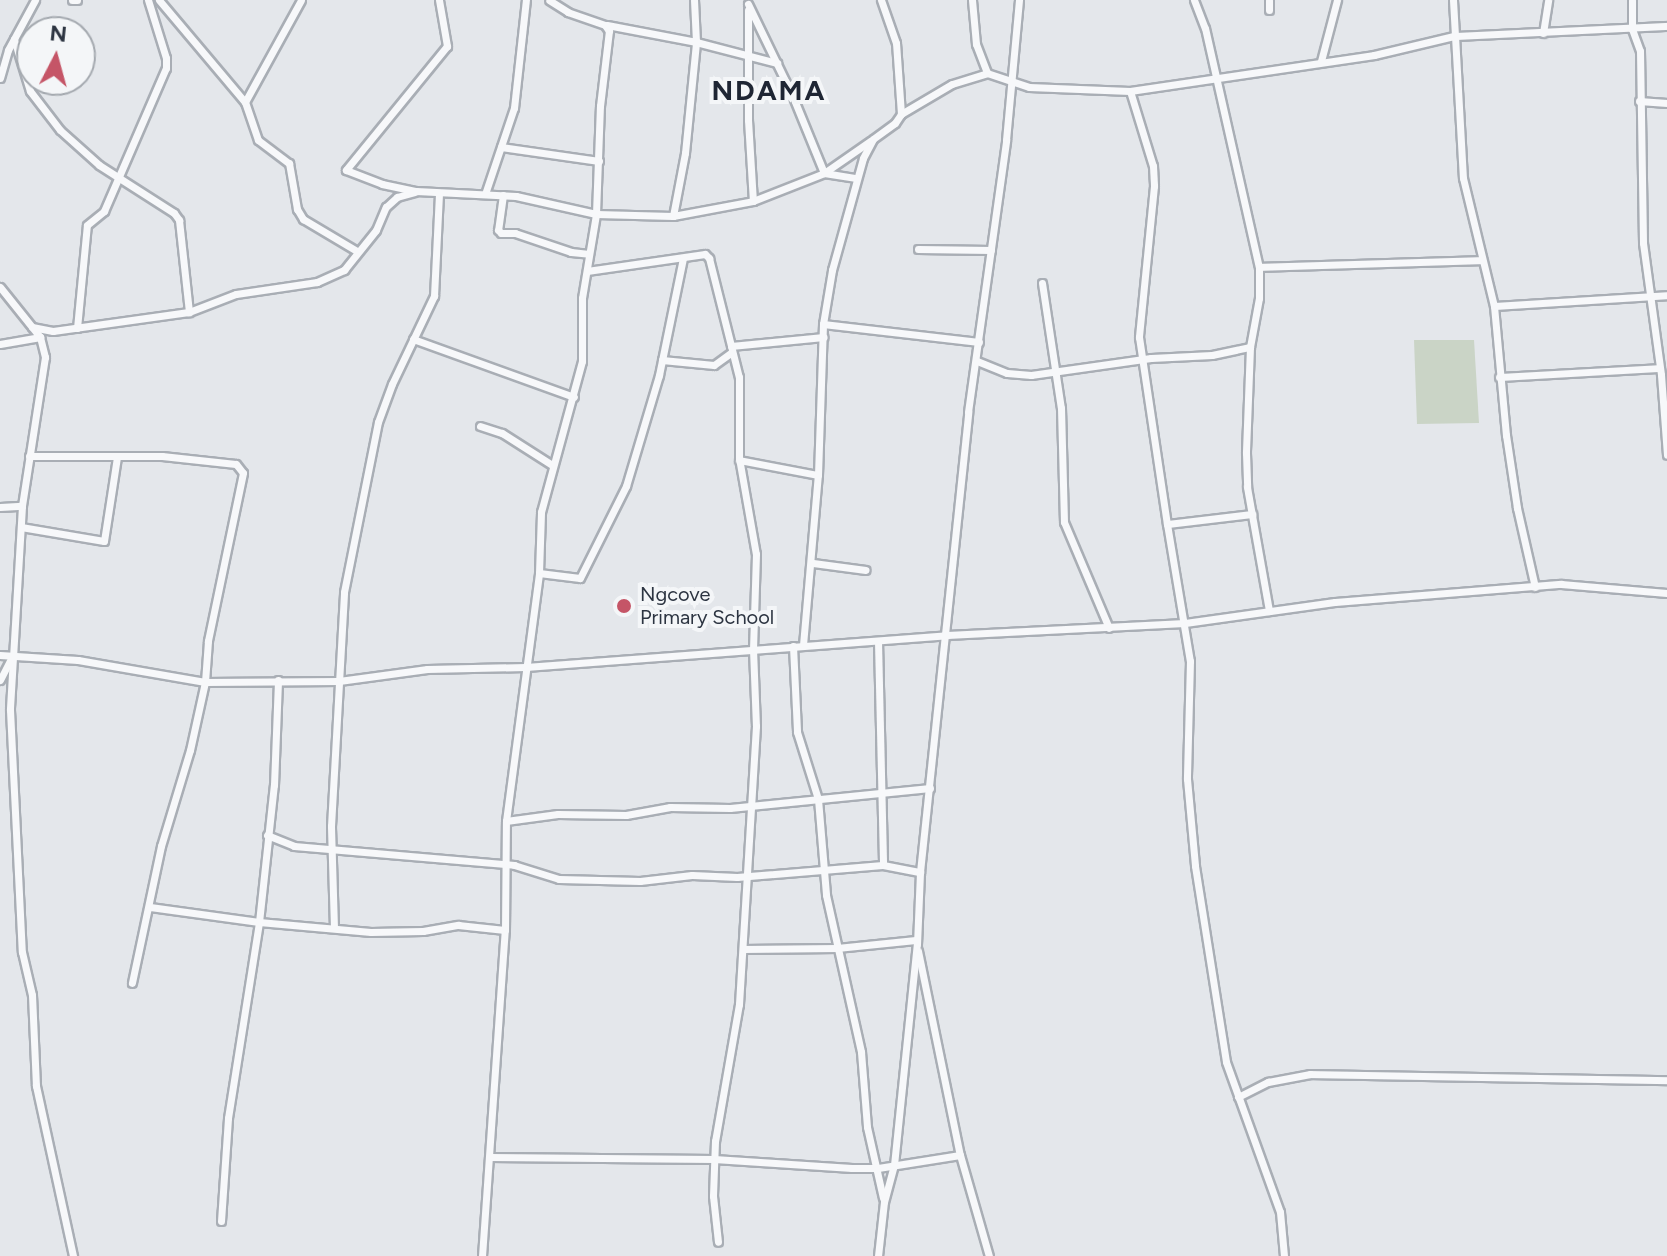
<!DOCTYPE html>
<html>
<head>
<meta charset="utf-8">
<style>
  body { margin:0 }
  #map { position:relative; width:1667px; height:1256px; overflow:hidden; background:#e4e7eb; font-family:Figtree,sans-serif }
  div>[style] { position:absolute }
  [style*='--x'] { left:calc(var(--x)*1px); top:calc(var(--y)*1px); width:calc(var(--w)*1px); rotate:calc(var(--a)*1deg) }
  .green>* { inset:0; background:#cad4c6 }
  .roads { filter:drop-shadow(2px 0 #a9aeb5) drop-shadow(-2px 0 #a9aeb5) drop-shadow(0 2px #a9aeb5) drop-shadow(0 -2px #a9aeb5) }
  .street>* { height:7px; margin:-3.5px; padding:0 3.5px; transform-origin:3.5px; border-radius:3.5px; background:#f7f8fa }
  .dots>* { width:22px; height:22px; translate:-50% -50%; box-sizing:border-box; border:4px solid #f4f6f8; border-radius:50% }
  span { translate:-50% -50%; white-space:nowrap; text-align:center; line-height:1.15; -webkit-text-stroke:8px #f4f6f8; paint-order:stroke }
  .poi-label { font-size:20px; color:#2d3542 }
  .left { translate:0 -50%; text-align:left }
  .district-label { font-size:28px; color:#1f2634; font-weight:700; letter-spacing:2px }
  .north { position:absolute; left:16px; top:16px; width:80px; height:80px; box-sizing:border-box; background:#f4f6f8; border:2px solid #a4a9af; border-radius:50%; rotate:6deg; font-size:22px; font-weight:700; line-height:32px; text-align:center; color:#2d3542 }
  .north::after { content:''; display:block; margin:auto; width:28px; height:36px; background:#c55567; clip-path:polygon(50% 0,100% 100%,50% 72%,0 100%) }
</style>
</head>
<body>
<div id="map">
  <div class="green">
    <div style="clip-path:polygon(1414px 340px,1474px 340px,1479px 423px,1417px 424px)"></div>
  </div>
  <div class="roads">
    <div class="street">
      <div style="--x:72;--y:0;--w:5;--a:0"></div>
      <div style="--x:159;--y:0;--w:133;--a:49.9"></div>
      <div style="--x:245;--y:102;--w:40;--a:71.1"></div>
      <div style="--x:258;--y:140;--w:39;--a:37"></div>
      <div style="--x:289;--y:163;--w:47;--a:80.1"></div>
      <div style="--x:297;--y:209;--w:12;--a:59"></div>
      <div style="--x:303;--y:219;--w:63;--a:30.7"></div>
      <div style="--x:439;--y:0;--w:47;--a:80.1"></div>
      <div style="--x:447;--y:46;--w:160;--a:129.2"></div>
      <div style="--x:346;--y:170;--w:39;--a:21"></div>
      <div style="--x:382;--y:184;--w:35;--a:12"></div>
      <div style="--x:416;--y:191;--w:100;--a:2.9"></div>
      <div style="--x:516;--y:196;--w:82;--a:12.7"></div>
      <div style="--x:596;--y:214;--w:77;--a:1.5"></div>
      <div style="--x:673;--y:216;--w:81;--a:-10.6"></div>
      <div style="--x:753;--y:201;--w:76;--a:-21.5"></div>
      <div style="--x:824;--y:173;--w:31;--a:9"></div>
      <div style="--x:972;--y:0;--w:44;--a:84.8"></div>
      <div style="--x:976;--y:44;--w:31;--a:69"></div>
      <div style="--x:1194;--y:0;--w:30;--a:69"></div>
      <div style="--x:1205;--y:28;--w:245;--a:77.3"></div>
      <div style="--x:1259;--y:267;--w:31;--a:90"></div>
      <div style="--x:1259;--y:298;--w:50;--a:100.4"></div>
      <div style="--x:1250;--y:347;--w:106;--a:92.2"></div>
      <div style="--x:1246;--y:453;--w:34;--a:88"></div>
      <div style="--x:1247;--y:487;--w:126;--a:79.9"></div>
      <div style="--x:1269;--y:0;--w:10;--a:90"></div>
      <div style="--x:1453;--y:0;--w:178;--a:86.8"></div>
      <div style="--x:1463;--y:178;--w:132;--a:76.4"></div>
      <div style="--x:1494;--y:306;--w:130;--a:84.7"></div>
      <div style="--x:1506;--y:435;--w:74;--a:81.4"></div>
      <div style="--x:1517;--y:508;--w:81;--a:77.2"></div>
      <div style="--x:1632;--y:0;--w:29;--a:90"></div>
      <div style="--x:1632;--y:29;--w:23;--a:70"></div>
      <div style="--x:1640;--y:51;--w:192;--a:89.1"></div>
      <div style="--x:1643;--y:243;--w:133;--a:82.2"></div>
      <div style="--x:1661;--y:375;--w:80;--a:85.7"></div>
      <div style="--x:748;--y:4;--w:103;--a:64.2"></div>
      <div style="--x:793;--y:97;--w:82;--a:67.8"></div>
      <div style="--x:824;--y:173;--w:56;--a:-34.8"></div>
      <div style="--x:748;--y:10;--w:110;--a:90"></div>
      <div style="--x:748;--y:120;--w:81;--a:86.5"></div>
      <div style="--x:607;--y:25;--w:91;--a:10.8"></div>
      <div style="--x:696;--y:42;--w:84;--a:14.5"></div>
      <div style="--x:1543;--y:33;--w:33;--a:-81"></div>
      <div style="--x:14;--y:39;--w:54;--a:72.9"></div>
      <div style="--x:30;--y:91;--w:49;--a:52.4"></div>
      <div style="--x:60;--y:130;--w:52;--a:41.9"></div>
      <div style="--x:99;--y:165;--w:89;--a:32.6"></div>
      <div style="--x:174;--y:213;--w:9;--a:54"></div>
      <div style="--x:179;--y:220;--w:93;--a:83.8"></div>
      <div style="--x:1321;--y:61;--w:63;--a:-75.3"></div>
      <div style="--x:0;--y:78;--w:29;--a:-74"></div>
      <div style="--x:8;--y:50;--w:57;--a:-61.6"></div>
      <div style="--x:1130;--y:91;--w:78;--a:73"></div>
      <div style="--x:1153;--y:166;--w:20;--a:87"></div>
      <div style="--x:1154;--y:186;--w:152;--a:95.7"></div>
      <div style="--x:1139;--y:337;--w:189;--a:81.5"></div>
      <div style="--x:1167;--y:524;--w:86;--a:-6.7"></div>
      <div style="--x:1639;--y:101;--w:28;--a:4"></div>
      <div style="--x:245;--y:102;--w:116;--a:-61.2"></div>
      <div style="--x:901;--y:114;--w:59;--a:-30.5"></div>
      <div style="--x:952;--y:84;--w:37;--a:-17"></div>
      <div style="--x:987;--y:73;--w:44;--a:18.4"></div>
      <div style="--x:1029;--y:87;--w:101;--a:2.3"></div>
      <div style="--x:1130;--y:91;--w:247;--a:-8.4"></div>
      <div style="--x:1374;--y:55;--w:82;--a:-13.4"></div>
      <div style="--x:1454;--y:36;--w:213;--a:-2.7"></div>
      <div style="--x:501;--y:147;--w:99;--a:8.1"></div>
      <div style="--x:485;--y:194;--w:91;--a:-71.4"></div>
      <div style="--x:514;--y:108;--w:109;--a:-83.7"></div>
      <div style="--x:503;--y:195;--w:35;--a:98"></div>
      <div style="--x:498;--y:230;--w:4;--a:45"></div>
      <div style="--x:501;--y:233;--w:14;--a:0"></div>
      <div style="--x:515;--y:233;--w:59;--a:18.7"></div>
      <div style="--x:571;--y:252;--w:18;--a:6"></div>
      <div style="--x:673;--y:216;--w:64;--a:-79.2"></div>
      <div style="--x:685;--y:153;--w:112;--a:-84.3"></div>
      <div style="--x:696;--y:42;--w:42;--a:-92.7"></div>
      <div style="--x:918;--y:249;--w:73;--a:0.8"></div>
      <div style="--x:1259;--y:267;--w:223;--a:-1.8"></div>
      <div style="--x:587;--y:271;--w:119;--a:-8.2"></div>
      <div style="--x:705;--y:254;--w:6;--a:45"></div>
      <div style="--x:709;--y:258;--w:123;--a:75.9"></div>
      <div style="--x:739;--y:377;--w:81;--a:90"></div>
      <div style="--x:739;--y:458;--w:97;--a:80"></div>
      <div style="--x:756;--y:554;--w:95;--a:91.8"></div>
      <div style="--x:753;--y:649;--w:77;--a:87.8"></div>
      <div style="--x:756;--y:726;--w:279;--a:93.5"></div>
      <div style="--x:739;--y:1004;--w:139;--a:99.9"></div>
      <div style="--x:715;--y:1141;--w:55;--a:92.1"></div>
      <div style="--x:713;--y:1196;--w:46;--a:83.8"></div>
      <div style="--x:1042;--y:283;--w:126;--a:81.4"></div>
      <div style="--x:1061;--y:408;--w:114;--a:88.5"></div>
      <div style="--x:1064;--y:522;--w:115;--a:67"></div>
      <div style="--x:0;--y:287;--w:64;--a:51.3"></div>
      <div style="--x:40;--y:337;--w:21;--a:76"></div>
      <div style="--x:45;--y:357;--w:151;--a:98.8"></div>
      <div style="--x:22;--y:506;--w:204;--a:93.4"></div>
      <div style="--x:10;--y:710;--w:242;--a:87.2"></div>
      <div style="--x:22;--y:952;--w:44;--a:76.9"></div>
      <div style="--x:32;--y:995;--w:91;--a:87.5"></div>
      <div style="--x:36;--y:1086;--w:174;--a:77.7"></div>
      <div style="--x:1494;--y:306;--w:173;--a:-3.6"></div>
      <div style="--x:823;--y:324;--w:157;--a:6.6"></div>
      <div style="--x:32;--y:327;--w:21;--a:11"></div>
      <div style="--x:53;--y:331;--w:137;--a:-8"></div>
      <div style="--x:189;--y:312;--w:50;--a:-21"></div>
      <div style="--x:236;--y:294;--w:82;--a:-8.4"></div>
      <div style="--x:317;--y:282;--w:30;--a:-24"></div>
      <div style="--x:344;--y:270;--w:51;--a:-51.3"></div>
      <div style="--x:376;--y:230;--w:25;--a:-67"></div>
      <div style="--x:386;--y:207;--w:15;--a:-42"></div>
      <div style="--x:397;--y:197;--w:18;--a:-16"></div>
      <div style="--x:77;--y:328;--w:103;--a:-84.5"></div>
      <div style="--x:87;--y:225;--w:22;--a:-39"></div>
      <div style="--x:104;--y:211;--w:156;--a:-66.6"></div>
      <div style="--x:166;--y:68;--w:10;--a:-90"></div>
      <div style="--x:166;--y:58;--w:61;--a:-107.2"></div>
      <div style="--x:413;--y:339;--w:171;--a:19.8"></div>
      <div style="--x:0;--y:344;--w:41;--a:-9.9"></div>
      <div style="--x:731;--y:346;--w:93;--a:-5.5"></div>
      <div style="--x:662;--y:360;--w:52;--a:5.5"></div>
      <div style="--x:714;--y:365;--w:22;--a:-36"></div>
      <div style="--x:977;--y:361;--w:32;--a:22"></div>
      <div style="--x:1007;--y:373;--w:24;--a:5"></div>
      <div style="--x:1031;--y:375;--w:121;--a:-8.1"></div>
      <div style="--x:1151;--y:358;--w:61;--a:-2.8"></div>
      <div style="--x:1212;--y:355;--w:39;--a:-12"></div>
      <div style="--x:1499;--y:377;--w:160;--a:-3.2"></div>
      <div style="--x:480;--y:426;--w:23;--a:18"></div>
      <div style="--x:502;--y:433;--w:59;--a:32.6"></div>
      <div style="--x:29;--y:456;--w:133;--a:0"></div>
      <div style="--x:162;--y:456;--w:74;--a:6.2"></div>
      <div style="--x:236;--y:464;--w:11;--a:52"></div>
      <div style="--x:243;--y:473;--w:172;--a:101.8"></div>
      <div style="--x:208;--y:641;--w:41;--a:94.2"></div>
      <div style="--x:205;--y:682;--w:70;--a:102.4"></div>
      <div style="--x:190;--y:750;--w:100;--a:106.8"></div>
      <div style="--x:161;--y:846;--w:140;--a:102"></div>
      <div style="--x:739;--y:460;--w:80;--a:10.8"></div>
      <div style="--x:0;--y:507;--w:22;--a:-3"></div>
      <div style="--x:1167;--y:524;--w:139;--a:80.5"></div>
      <div style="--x:1190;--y:661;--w:118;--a:91.5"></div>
      <div style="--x:1187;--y:779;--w:87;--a:84.7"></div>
      <div style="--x:1195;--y:866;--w:198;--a:81"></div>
      <div style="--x:1226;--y:1062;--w:159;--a:70.2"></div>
      <div style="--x:1280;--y:1212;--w:44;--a:84.8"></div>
      <div style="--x:21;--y:527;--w:84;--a:9.6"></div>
      <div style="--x:104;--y:541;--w:85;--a:-81.2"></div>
      <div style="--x:813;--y:563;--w:53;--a:7.5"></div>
      <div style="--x:539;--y:573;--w:41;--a:7"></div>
      <div style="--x:580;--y:578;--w:103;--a:-63.4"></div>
      <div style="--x:626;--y:486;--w:116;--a:-73.4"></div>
      <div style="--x:659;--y:375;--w:119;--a:-78.4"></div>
      <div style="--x:878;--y:641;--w:224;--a:88.7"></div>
      <div style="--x:803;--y:645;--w:171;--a:-85"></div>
      <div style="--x:818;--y:475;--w:151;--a:-88.1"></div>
      <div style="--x:823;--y:324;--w:55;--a:-80.5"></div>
      <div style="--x:832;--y:270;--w:116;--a:-74.5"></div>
      <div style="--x:863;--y:158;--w:21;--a:-62"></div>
      <div style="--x:873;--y:139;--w:27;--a:-36"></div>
      <div style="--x:895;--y:123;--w:11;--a:-56"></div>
      <div style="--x:901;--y:114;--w:71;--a:-94"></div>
      <div style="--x:896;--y:43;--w:46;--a:-109.2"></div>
      <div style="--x:793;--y:646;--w:86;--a:87.3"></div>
      <div style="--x:797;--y:732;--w:70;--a:72.6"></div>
      <div style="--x:818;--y:799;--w:96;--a:85.2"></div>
      <div style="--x:826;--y:895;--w:161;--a:77.4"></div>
      <div style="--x:861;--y:1052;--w:75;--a:85.4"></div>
      <div style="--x:867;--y:1127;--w:73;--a:77.3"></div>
      <div style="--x:0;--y:655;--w:78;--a:3.7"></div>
      <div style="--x:78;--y:660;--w:129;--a:9.8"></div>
      <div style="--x:205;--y:682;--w:134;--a:-0.4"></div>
      <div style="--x:339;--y:681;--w:89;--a:-7.8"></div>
      <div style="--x:427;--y:669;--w:99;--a:-1.2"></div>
      <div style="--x:526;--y:667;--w:422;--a:-4.3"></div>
      <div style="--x:947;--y:635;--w:238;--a:-2.9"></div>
      <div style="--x:1185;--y:623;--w:151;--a:-8"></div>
      <div style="--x:1335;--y:602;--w:227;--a:-4.6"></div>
      <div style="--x:1561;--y:584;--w:106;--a:4.9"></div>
      <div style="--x:0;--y:680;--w:25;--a:-63"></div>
      <div style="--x:506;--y:821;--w:52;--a:-7.7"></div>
      <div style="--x:558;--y:814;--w:68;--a:0.8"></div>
      <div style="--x:626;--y:815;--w:45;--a:-10.3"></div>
      <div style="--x:670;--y:807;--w:60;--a:1"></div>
      <div style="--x:730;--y:808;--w:201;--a:-5.7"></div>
      <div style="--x:267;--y:835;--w:29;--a:22"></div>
      <div style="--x:294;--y:846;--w:221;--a:4.9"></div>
      <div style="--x:514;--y:865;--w:47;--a:17.3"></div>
      <div style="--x:559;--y:879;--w:81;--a:1.4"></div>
      <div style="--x:640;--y:881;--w:52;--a:-6.6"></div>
      <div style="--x:692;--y:875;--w:45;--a:2.5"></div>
      <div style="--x:737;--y:877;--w:146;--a:-4.7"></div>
      <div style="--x:883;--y:865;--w:38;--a:11"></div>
      <div style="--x:150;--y:907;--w:110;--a:7.8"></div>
      <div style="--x:259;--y:922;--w:112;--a:5.1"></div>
      <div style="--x:371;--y:932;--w:52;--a:-1.1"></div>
      <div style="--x:423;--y:931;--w:36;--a:-10"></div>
      <div style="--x:458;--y:925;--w:47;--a:6.1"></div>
      <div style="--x:334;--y:928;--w:102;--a:-91.7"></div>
      <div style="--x:331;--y:826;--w:234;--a:-86.8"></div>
      <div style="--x:344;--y:592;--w:173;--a:-78.7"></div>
      <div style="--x:378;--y:422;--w:40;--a:-69.8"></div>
      <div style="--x:392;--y:384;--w:98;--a:-64.5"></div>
      <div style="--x:434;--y:296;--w:103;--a:-87.2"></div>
      <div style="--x:743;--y:949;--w:94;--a:-0.6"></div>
      <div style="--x:837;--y:948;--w:79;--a:-5.8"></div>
      <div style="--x:918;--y:951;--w:208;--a:78.4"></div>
      <div style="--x:960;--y:1155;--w:105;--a:74"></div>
      <div style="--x:1238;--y:1097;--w:34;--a:-27"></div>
      <div style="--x:1268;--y:1082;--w:43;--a:-10.8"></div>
      <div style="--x:1310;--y:1074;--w:357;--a:1"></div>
      <div style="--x:490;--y:1157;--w:224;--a:0.5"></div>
      <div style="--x:714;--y:1159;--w:138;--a:3.7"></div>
      <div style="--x:852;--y:1168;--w:26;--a:0"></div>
      <div style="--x:878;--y:1168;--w:83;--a:-9"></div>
      <div style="--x:221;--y:1221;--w:103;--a:-86.1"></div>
      <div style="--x:228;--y:1118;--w:198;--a:-81"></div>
      <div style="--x:259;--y:922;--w:138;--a:-83.8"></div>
      <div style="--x:274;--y:785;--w:105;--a:-87.8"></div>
      <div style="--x:482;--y:1256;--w:327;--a:-86"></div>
      <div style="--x:505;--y:930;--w:109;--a:-89.5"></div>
      <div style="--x:506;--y:821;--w:250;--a:-82.4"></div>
      <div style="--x:539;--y:573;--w:61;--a:-88.1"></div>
      <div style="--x:541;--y:512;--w:156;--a:-74.8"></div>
      <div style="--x:582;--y:361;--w:63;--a:-90"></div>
      <div style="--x:582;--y:298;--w:85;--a:-80.5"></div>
      <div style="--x:596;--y:214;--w:108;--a:-87.9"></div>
      <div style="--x:600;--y:106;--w:76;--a:-83.2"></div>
      <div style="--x:609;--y:31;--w:7;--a:-124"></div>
      <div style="--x:605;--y:25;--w:39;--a:-161"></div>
      <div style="--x:568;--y:12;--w:22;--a:-148"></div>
      <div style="--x:878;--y:1256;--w:54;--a:-83.7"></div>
      <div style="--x:884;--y:1202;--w:38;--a:-75"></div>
      <div style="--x:894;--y:1165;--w:222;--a:-84.1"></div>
      <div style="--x:917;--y:944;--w:72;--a:-87.6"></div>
      <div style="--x:920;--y:872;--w:462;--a:-84"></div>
      <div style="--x:968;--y:412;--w:275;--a:-82"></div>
      <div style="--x:1006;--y:140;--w:141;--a:-84.7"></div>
    </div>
  </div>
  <div class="dots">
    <div style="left:624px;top:606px;background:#c55567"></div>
  </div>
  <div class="poi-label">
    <span class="left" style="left:640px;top:606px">Ngcove<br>Primary School</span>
  </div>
  <div class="district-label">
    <span style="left:769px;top:90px">NDAMA</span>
  </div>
  <div class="north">N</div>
</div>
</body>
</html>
